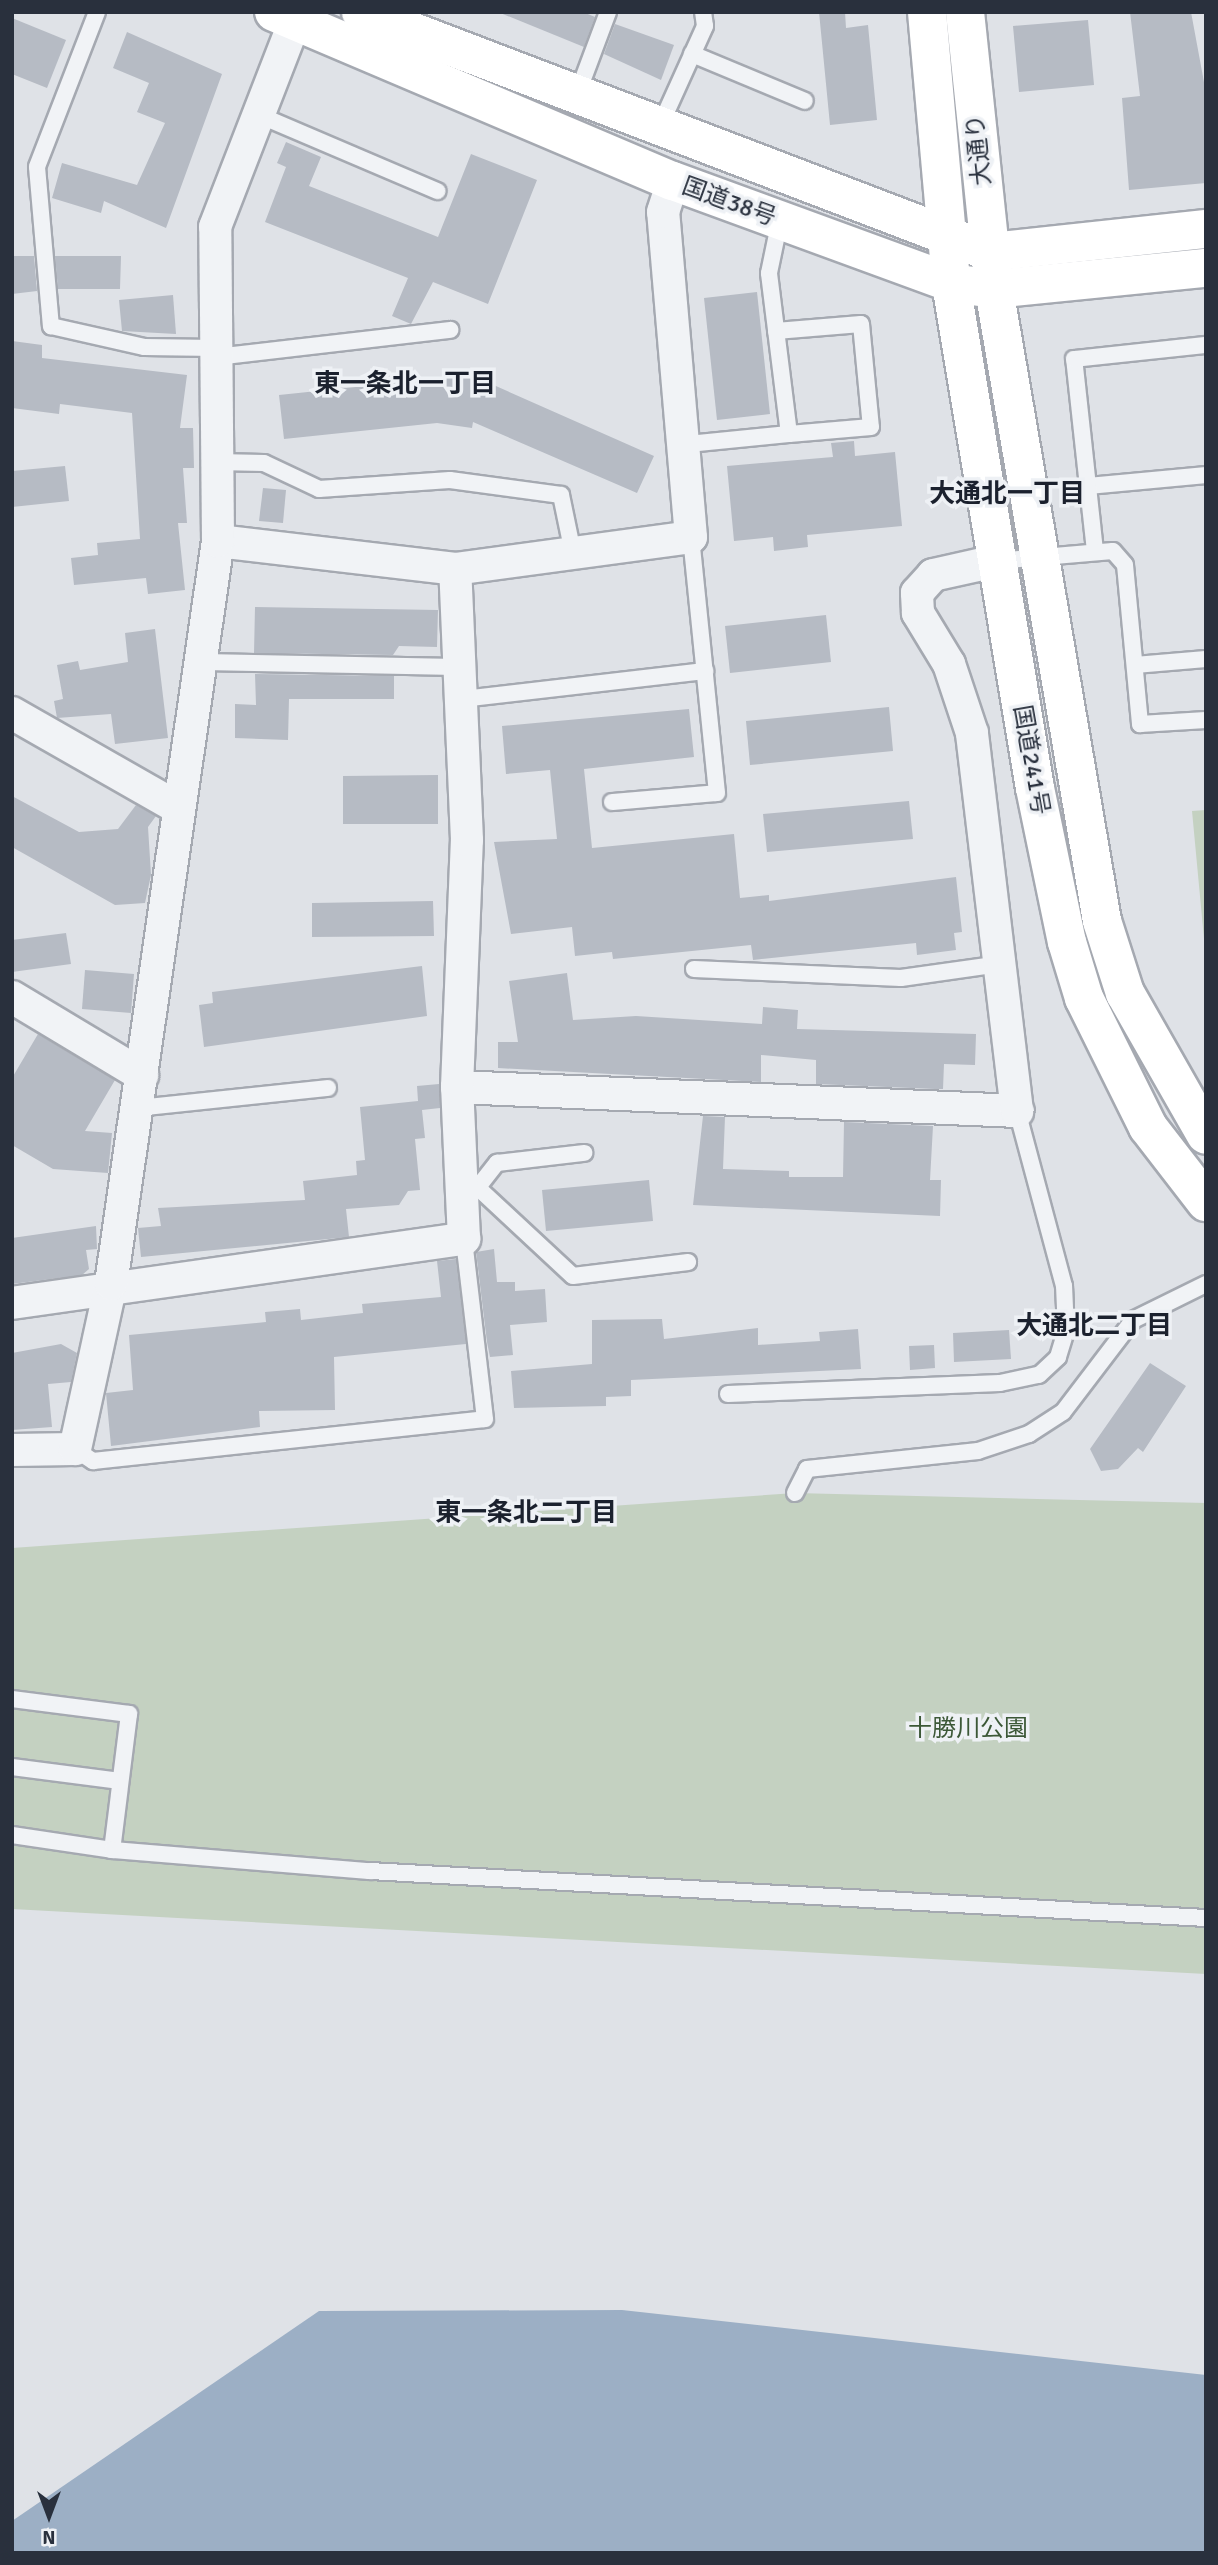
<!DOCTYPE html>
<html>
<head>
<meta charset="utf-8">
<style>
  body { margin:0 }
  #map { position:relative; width:1218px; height:2565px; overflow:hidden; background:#dfe2e7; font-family:Signika,"Noto Sans JP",sans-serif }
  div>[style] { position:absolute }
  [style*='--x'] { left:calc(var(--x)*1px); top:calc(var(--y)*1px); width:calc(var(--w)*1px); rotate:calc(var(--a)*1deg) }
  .green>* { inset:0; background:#c4d1c1 }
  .water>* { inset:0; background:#9cafc5 }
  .building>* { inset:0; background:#b6bbc4 }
  .roads { filter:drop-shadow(2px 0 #a5a9b1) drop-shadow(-2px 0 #a5a9b1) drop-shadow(0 2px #a5a9b1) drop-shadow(0 -2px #a5a9b1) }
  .service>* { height:16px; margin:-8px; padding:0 8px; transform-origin:8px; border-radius:8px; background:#f1f3f6 }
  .minor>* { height:32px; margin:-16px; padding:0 16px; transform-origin:16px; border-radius:16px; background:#f1f3f6 }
  .trunk>* { height:38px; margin:-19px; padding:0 19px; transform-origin:19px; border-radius:19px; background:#fff }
  span { translate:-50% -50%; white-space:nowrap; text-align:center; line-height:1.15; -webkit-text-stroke:7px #eef1f5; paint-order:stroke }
  .street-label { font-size:24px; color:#29303d }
  .park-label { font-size:24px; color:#3c5837 }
  .neighbourhood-label { font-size:26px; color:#1b212e; font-weight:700 }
  .frame { position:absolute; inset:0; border:14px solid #29303d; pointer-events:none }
  .north { position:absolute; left:14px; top:2481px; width:70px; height:70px; -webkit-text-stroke:5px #eef1f5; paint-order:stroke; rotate:180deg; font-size:19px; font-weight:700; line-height:28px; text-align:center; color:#29303d }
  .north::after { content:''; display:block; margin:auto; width:24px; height:32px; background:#29303d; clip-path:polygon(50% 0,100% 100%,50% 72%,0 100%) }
</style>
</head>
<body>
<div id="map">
  <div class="green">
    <div style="clip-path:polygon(1206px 810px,1206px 960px,1192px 811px)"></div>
    <div style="clip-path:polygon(795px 1493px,1206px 1503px,1206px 1974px,12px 1909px,12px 1548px)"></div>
  </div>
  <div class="water">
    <div style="clip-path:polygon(622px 2310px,1206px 2375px,1206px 2553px,12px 2553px,12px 2521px,319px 2311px)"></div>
  </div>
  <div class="building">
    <div style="clip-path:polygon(498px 12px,583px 12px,595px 17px,584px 47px)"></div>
    <div style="clip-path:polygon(819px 12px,845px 12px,846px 28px,868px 25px,877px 120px,830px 125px)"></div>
    <div style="clip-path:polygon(1130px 12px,1191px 12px,1206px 93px,1206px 183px,1129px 190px,1122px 98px,1140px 96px)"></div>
    <div style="clip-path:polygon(12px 18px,66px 40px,47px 88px,12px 74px)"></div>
    <div style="clip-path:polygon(1088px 20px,1094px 85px,1019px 92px,1013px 26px)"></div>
    <div style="clip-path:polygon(615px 24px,674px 45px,661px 80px,604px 54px)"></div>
    <div style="clip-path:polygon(127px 32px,222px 74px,166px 228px,104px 201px,101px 213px,52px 198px,62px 163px,137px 185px,165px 123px,137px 112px,149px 83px,113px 68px)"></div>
    <div style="clip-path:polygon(286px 142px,321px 157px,309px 186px,438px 237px,471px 154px,537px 180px,488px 304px,433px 282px,411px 324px,392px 316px,408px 278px,265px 222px,286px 167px,277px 163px)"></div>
    <div style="clip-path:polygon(12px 256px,34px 256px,37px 291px,12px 294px)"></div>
    <div style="clip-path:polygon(55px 256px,121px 256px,120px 289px,58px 289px)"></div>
    <div style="clip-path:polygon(757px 292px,770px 414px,717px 420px,704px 298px)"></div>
    <div style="clip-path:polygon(173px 295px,176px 334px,122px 331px,119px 300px)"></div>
    <div style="clip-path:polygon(12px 341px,42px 345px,42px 358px,187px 375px,180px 428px,193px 428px,194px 468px,183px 468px,187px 523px,178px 523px,185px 590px,148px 594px,146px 578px,74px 585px,71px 558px,98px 555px,97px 543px,140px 539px,132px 413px,60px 404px,59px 414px,12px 408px)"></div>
    <div style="clip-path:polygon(471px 375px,654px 456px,637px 493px,473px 422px,472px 428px,437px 423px,284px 439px,279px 395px)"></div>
    <div style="clip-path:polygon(854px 441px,855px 456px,895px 452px,902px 526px,807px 535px,808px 547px,774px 551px,773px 537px,734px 541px,727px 466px,833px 457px,831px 443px)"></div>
    <div style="clip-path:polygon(65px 466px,69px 501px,12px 507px,12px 471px)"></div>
    <div style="clip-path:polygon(263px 488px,286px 490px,283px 523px,259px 521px)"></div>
    <div style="clip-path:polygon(255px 607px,438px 610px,437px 647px,399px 646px,393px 655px,254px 653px)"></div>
    <div style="clip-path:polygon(826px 615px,831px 662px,730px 673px,725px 626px)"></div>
    <div style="clip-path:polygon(155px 629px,168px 738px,115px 744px,111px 714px,57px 718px,54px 701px,63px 699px,57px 665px,78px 661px,80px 670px,128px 662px,125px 633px)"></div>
    <div style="clip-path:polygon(255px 674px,394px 676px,394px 699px,289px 699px,288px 740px,235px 738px,235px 704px,256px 705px)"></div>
    <div style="clip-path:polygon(889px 707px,893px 751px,750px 765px,746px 721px)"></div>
    <div style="clip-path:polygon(689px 709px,694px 757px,584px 769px,592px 848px,734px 834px,740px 898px,769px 895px,769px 901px,956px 877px,962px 932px,954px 933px,956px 950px,917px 955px,916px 943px,753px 960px,751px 945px,613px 959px,612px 952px,575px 956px,572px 927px,511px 934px,494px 842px,557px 839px,550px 770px,506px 774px,502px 726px)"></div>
    <div style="clip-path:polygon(438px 775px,438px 824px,343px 824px,343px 776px)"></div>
    <div style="clip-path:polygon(12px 796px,79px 832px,118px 829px,136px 805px,156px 816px,148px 827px,151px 875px,145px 903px,115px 905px,12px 847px)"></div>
    <div style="clip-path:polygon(909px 801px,913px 839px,767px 852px,763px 814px)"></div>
    <div style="clip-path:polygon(433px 901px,434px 936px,312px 937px,312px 903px)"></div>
    <div style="clip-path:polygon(66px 933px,71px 964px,12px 972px,12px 940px)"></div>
    <div style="clip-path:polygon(422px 966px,427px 1016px,204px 1047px,199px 1005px,213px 1003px,212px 992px)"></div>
    <div style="clip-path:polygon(85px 970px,134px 974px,131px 1013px,82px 1009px)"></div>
    <div style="clip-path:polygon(567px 973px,573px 1020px,636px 1016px,762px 1024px,763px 1007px,798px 1010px,797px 1029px,976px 1034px,975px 1065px,944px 1064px,943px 1089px,935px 1089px,816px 1084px,816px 1060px,761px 1055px,761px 1082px,498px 1068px,498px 1042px,518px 1042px,509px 981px)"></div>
    <div style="clip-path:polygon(38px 1034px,115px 1080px,85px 1131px,112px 1133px,108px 1173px,53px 1169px,12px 1145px,12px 1078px)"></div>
    <div style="clip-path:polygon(439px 1084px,440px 1108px,422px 1110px,425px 1138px,415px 1139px,420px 1190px,408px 1191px,399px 1205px,346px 1209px,349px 1237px,141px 1257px,138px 1228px,161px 1226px,158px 1208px,305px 1200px,303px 1181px,357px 1175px,356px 1161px,365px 1160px,360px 1107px,418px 1101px,417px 1086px)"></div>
    <div style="clip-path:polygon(703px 1116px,725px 1117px,723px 1169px,789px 1171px,789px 1177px,843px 1177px,844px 1122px,933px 1126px,930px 1180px,941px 1180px,940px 1216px,693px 1205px)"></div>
    <div style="clip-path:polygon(649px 1180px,653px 1221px,546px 1231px,542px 1190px)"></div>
    <div style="clip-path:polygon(96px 1226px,97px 1249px,86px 1250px,89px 1269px,82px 1275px,12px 1284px,12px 1238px)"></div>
    <div style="clip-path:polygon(494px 1249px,497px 1282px,515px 1282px,515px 1291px,545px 1289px,547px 1322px,510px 1325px,513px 1355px,490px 1357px,487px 1342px,476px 1252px)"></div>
    <div style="clip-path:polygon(456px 1259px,466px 1344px,334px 1357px,335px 1410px,259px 1411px,260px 1427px,111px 1446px,106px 1393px,133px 1390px,129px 1335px,266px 1322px,265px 1312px,300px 1309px,301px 1320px,363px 1313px,362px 1304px,441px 1297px,437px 1261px)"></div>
    <div style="clip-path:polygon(662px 1319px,664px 1339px,758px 1328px,758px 1345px,820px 1341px,819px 1332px,858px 1329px,861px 1369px,631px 1380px,631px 1396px,606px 1397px,606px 1406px,514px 1408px,511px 1371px,592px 1364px,592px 1320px)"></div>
    <div style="clip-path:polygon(1009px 1330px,1011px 1359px,954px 1362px,953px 1333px)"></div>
    <div style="clip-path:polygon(61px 1344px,77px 1353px,71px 1382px,48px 1384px,52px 1427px,12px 1430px,12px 1353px)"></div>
    <div style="clip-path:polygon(934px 1345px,935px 1368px,910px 1370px,909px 1346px)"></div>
    <div style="clip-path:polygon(1150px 1363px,1186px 1386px,1143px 1452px,1138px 1448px,1118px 1469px,1101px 1471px,1090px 1449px)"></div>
  </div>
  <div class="roads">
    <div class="service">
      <div style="--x:97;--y:12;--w:166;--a:111.2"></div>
      <div style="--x:37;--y:167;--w:160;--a:85"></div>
      <div style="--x:51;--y:326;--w:95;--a:12.7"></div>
      <div style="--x:144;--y:347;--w:72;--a:0.8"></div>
      <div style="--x:692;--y:54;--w:122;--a:22.6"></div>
      <div style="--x:577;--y:95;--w:89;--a:-69.5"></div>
      <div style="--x:259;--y:115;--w:194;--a:23.1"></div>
      <div style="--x:659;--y:128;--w:112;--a:-65.7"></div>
      <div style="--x:705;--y:26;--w:14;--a:-98"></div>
      <div style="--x:776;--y:331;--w:85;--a:-4.7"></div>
      <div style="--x:861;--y:324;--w:103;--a:84.5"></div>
      <div style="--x:871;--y:427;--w:82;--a:175.1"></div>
      <div style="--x:216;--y:357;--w:236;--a:-6.6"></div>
      <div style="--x:688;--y:444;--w:101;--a:-5.7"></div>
      <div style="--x:789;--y:434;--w:162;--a:-97.1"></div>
      <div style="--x:769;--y:273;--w:54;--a:-78.3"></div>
      <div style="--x:217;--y:462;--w:47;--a:1.2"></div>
      <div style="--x:264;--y:463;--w:61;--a:25.3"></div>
      <div style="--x:319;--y:489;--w:131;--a:-3.9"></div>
      <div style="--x:450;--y:480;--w:112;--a:7.7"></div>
      <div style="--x:561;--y:495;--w:59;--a:78.3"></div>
      <div style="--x:1088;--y:486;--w:119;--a:-5.3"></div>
      <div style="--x:1095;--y:551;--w:193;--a:-96.2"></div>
      <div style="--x:1074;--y:359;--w:133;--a:-6.1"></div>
      <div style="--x:996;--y:561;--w:117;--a:-4.9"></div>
      <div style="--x:1113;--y:551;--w:18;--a:49"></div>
      <div style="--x:1125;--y:565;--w:160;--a:84.6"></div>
      <div style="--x:1140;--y:724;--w:66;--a:-3.5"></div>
      <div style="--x:199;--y:662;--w:262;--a:1.1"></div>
      <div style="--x:1135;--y:665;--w:71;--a:-4.8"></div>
      <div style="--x:463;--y:699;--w:244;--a:-6.6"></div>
      <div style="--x:612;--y:802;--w:105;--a:-4.9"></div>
      <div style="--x:717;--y:793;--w:257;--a:-95.8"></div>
      <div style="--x:694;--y:969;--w:207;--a:2.5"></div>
      <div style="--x:901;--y:978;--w:101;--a:-8"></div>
      <div style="--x:137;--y:1108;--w:192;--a:-6"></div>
      <div style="--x:462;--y:1173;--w:151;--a:42.9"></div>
      <div style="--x:573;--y:1276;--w:116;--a:-6.9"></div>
      <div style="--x:478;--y:1187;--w:31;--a:-52"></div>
      <div style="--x:497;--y:1163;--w:88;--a:-6.6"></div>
      <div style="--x:728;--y:1394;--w:272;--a:-2.3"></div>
      <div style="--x:1000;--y:1383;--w:40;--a:-12"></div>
      <div style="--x:1039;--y:1375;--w:26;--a:-43"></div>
      <div style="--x:1058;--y:1357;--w:27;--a:-73"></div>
      <div style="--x:1066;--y:1331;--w:45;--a:-92.5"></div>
      <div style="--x:1064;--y:1286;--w:181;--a:-105"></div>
      <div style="--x:75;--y:1449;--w:22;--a:34"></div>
      <div style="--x:93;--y:1461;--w:394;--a:-6.1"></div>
      <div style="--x:485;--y:1419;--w:181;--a:-96.7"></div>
      <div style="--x:795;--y:1493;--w:27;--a:-63"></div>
      <div style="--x:807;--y:1469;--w:172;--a:-6"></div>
      <div style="--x:978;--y:1451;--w:54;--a:-18.4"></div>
      <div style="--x:1029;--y:1434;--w:40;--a:-32.9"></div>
      <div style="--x:1063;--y:1412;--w:116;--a:-52.7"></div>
      <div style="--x:1133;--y:1320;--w:81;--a:-26.3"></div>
      <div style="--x:12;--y:1699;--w:118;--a:7.3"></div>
      <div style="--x:129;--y:1714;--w:137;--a:97.1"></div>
      <div style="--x:12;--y:1767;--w:109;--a:7.4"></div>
      <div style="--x:12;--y:1835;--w:101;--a:8.5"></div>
      <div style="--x:112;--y:1850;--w:259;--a:4.7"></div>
      <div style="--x:370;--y:1871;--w:837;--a:3.22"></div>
    </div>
    <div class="minor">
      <div style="--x:218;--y:541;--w:239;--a:6.7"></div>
      <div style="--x:455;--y:569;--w:238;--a:-7.7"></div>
      <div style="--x:691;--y:537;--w:326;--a:-94.9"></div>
      <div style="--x:663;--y:212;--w:33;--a:-72"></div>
      <div style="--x:12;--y:713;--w:190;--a:29.7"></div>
      <div style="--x:12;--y:997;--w:152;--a:31"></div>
      <div style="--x:457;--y:1087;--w:561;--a:2.45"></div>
      <div style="--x:1017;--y:1111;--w:381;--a:-96.8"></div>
      <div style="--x:972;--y:733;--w:73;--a:-108.4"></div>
      <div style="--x:949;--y:664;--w:60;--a:-121.3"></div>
      <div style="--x:918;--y:613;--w:20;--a:-93"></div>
      <div style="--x:917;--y:593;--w:24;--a:-48"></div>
      <div style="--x:933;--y:575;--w:65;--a:-12.5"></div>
      <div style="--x:12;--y:1303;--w:457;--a:-8.1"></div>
      <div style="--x:464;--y:1239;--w:152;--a:-92.6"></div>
      <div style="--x:457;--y:1087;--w:247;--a:-87.7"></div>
      <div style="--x:467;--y:840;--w:271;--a:-92.5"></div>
      <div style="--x:12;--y:1450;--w:63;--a:-0.9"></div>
      <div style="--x:75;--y:1449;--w:169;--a:-77.7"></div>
      <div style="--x:111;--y:1284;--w:751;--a:-81.81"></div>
      <div style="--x:218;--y:541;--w:314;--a:-90.5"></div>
      <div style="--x:215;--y:227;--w:221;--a:-68.8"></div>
    </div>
    <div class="trunk">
      <div style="--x:274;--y:12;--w:433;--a:23"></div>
      <div style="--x:673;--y:181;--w:296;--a:20.1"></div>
      <div style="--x:951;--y:283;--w:43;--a:7.9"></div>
      <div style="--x:994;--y:289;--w:213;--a:-5.7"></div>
      <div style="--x:361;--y:12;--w:673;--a:20.88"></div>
      <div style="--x:990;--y:252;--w:217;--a:-6.1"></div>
      <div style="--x:927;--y:12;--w:272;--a:84.9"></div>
      <div style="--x:951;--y:283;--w:512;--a:80.56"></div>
      <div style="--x:1035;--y:788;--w:157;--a:78.3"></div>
      <div style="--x:1067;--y:942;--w:59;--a:73.1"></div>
      <div style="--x:1084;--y:998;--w:144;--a:63.6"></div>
      <div style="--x:1148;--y:1127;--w:95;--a:52.3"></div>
      <div style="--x:965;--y:12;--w:279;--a:84"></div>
      <div style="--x:994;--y:289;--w:641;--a:80.3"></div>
      <div style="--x:1102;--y:921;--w:76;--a:72.3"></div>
      <div style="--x:1125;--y:993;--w:163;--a:60.3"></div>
    </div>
  </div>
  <div class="street-label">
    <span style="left:979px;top:150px;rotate:-96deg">大通り</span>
    <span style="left:729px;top:202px;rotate:20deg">国道38号</span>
    <span style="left:1031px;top:760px;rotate:80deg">国道241号</span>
  </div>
  <div class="park-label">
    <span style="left:968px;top:1729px">十勝川公園</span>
  </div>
  <div class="neighbourhood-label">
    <span style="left:405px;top:385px">東一条北一丁目</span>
    <span style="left:1007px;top:495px">大通北一丁目</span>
    <span style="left:1094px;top:1327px">大通北二丁目</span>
    <span style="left:526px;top:1514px">東一条北二丁目</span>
  </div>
  <div class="frame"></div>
  <div class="north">N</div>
</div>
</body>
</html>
